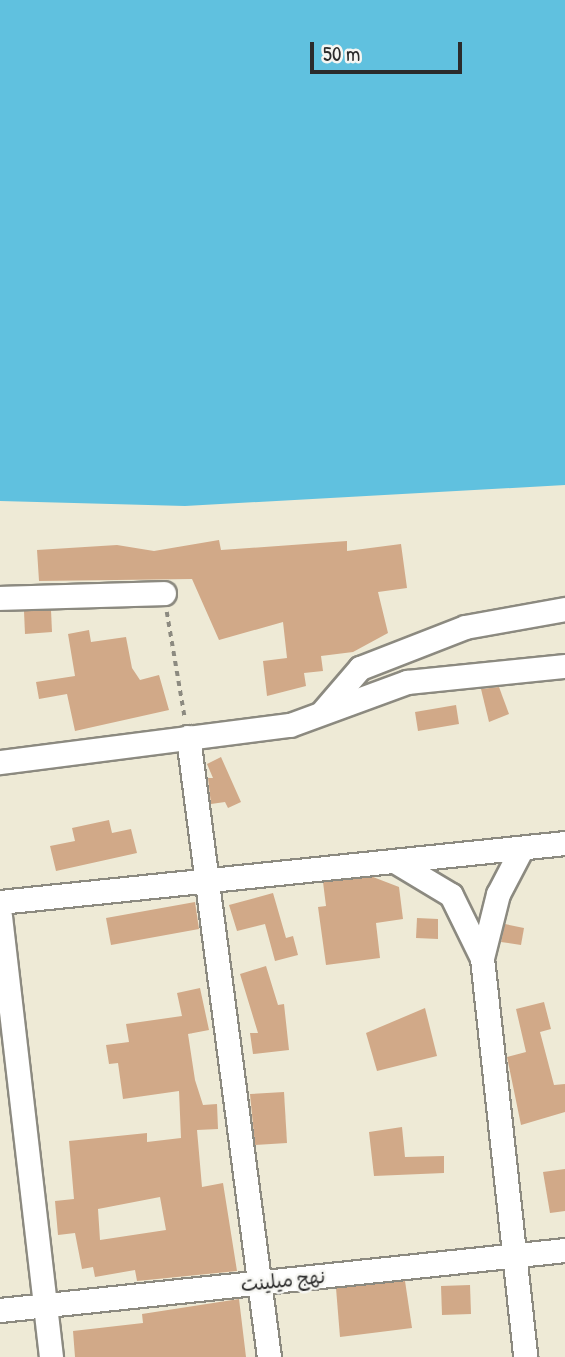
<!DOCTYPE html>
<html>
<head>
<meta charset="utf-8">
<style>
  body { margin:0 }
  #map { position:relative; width:565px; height:1357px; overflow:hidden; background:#eeead6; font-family:"Patrick Hand","Playpen Sans Arabic",sans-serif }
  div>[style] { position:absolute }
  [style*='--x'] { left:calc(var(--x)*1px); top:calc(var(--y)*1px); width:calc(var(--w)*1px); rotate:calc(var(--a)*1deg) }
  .water>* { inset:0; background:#60c1df }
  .building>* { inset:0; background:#d1a988 }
  .path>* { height:3.5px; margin-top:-1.75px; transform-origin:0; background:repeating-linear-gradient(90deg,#8c8a80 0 5px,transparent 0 10px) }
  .roads { filter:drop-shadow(2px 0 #8c8a80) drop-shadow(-2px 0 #8c8a80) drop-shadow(0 2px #8c8a80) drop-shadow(0 -2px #8c8a80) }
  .minor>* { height:23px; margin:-11.5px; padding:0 11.5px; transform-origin:11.5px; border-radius:11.5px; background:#fff }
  span { translate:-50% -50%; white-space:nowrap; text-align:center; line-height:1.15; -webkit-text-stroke:5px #f6f6f2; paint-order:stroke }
  .street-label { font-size:19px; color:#2b2b2b }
  .scale { position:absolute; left:310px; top:42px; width:152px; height:32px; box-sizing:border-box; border:4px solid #2b2b2b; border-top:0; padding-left:9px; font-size:21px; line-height:24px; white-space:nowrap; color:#2b2b2b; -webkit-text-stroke:5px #f6f6f2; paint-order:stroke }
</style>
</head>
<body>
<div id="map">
  <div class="water">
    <div style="clip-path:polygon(0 0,565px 0,565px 485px,185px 506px,0 501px)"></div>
  </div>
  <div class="building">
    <div style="clip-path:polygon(219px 540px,221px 550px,347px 541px,347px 551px,401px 544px,407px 588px,378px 592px,388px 633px,353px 652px,321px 656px,323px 671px,304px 673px,306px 686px,267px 696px,263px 661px,287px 658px,283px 622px,219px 640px,192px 579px,39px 581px,37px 550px,117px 545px,154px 551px)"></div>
    <div style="clip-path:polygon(51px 610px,52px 632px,25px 634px,24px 611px)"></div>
    <div style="clip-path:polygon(89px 630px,91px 642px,126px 637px,132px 668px,140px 680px,159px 675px,169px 710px,75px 731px,67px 694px,39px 699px,36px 682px,75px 676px,68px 634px)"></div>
    <div style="clip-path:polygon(499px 687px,509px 714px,489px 722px,481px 689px)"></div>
    <div style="clip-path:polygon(456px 705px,459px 724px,418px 731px,415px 712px)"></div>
    <div style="clip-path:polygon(221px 757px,241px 802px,228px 808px,225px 802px,211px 804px,208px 778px,213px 778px,207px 764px)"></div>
    <div style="clip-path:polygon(109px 820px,112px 833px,131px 829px,137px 853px,56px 871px,50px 846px,75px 841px,72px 828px)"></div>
    <div style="clip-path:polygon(373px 877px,399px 887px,403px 919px,376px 923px,380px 958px,326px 965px,318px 907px,326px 906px,323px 882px)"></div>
    <div style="clip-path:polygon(273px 893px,286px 938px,293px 936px,298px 955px,275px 961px,265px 924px,237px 931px,229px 905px)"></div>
    <div style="clip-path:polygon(195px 902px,199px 929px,111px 945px,106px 918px)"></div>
    <div style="clip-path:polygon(417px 918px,438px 919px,438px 939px,416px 938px)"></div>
    <div style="clip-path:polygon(505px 924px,524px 928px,521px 945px,501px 942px)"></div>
    <div style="clip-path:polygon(266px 966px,278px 1005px,284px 1004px,289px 1050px,253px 1054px,250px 1033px,258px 1033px,240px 974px)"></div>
    <div style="clip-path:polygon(evenodd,200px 988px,209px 1030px,188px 1034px,195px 1080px,203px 1105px,217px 1104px,218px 1129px,197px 1130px,202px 1187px,223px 1183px,237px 1271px,137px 1281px,135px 1270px,95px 1277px,93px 1267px,82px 1269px,75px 1233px,58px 1235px,55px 1201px,74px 1199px,69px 1141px,147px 1133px,147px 1142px,181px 1138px,179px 1091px,123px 1099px,118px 1063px,109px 1064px,106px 1045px,129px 1042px,126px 1024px,182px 1016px,177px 993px,200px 988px,160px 1197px,166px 1230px,100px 1240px,98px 1209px,160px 1197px)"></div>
    <div style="clip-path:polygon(544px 1002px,551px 1029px,540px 1032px,554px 1085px,565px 1084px,565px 1112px,521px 1125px,507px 1057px,526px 1052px,516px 1009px)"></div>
    <div style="clip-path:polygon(425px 1008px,437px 1056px,377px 1071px,366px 1033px)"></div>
    <div style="clip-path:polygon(284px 1092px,287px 1143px,255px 1145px,250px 1094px)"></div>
    <div style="clip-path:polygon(402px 1127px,405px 1157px,444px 1156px,444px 1173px,374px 1176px,369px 1132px)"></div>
    <div style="clip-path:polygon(565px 1169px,565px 1211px,550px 1213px,543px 1172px)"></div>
    <div style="clip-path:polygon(405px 1281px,412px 1328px,340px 1337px,336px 1288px)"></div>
    <div style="clip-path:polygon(470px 1285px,471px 1314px,442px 1315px,441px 1286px)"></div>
    <div style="clip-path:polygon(239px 1299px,246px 1357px,75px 1357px,73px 1331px,143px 1323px,142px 1314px)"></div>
  </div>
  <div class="path">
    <div style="--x:167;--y:612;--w:108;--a:80.4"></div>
  </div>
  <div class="roads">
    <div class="minor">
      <div style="--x:0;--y:598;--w:164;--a:-1.7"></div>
      <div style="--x:323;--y:711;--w:57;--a:-49.3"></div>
      <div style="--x:360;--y:668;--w:113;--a:-21.3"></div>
      <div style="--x:465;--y:627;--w:102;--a:-10.2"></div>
      <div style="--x:188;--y:737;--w:625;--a:82.56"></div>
      <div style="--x:0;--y:762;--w:292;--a:-7.3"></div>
      <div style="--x:290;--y:725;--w:125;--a:-20.2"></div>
      <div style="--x:407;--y:682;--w:159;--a:-5.8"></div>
      <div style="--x:396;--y:862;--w:64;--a:31"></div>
      <div style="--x:451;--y:895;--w:70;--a:63.8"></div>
      <div style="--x:482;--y:958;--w:401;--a:83.8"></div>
      <div style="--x:0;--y:902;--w:568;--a:-5.96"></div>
      <div style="--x:0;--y:916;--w:444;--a:83.4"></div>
      <div style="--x:482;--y:958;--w:66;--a:-76"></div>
      <div style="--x:498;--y:894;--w:52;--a:-62.4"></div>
      <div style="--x:0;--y:1310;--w:568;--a:-6.06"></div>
    </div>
  </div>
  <div class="street-label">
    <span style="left:283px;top:1281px;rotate:-6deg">نهج ميلينت</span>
  </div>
  <div class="scale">50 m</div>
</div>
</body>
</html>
